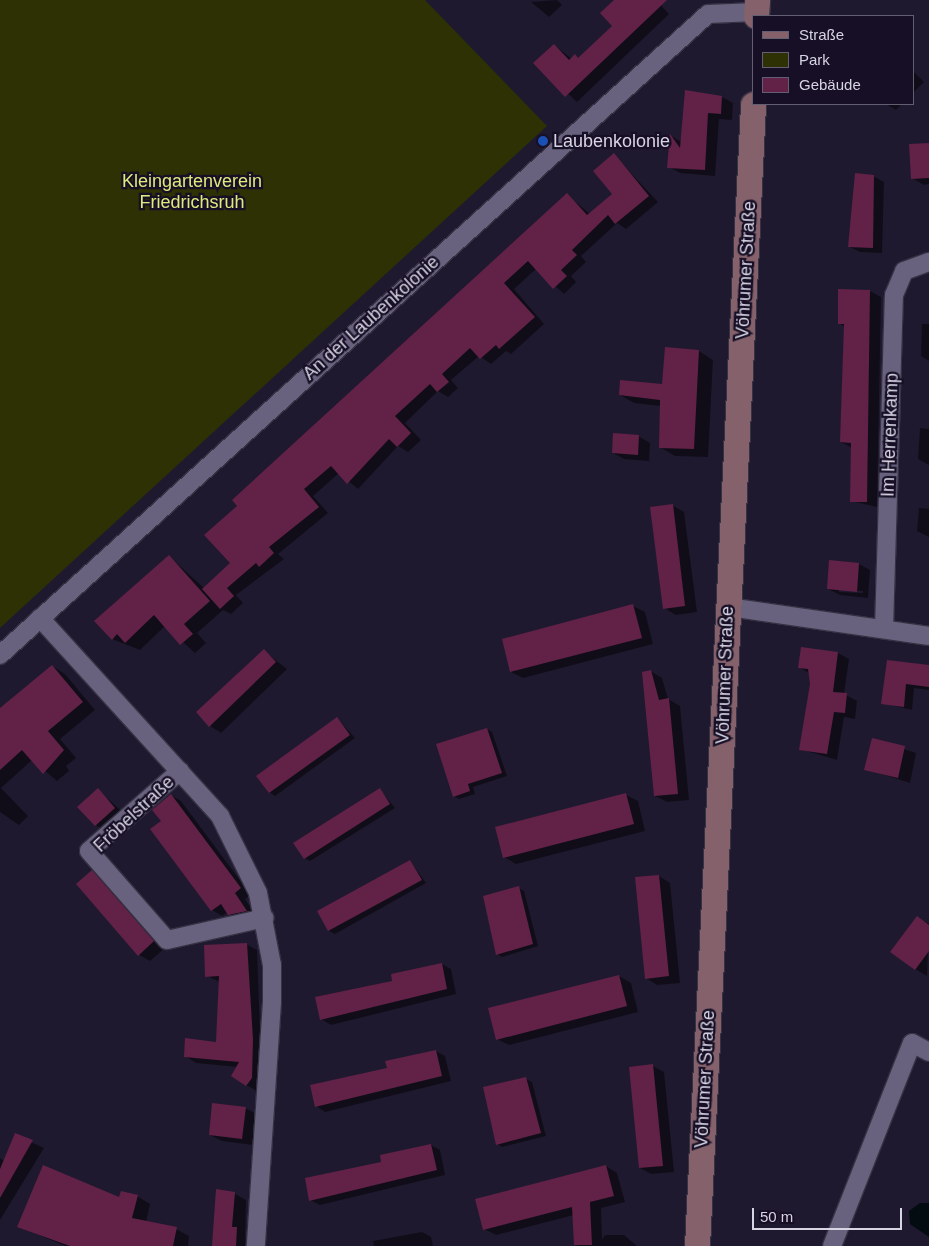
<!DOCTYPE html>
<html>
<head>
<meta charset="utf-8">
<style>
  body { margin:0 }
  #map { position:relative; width:929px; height:1246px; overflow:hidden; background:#1f192f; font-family:Arial,sans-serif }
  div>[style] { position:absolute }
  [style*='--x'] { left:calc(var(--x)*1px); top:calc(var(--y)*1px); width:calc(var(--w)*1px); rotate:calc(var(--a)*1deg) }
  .green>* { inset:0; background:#2d3104 }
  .water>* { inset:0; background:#020c11 }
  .shadow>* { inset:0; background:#0007 }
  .building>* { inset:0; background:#622147 }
  .roads { filter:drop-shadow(1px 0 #363244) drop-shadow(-1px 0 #363244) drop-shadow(0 1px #363244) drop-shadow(0 -1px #363244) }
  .minor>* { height:18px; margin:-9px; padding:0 9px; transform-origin:9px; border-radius:9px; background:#68627e }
  .secondary>* { height:25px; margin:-12.5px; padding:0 12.5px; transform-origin:12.5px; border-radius:12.5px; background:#84616b }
  .dots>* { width:14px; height:14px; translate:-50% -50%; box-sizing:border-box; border:2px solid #160f25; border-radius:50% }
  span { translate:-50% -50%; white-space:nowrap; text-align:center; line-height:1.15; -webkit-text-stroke:4.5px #160f25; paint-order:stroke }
  .poi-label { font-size:18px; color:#d7d4e4 }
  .left { translate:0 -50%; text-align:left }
  .park-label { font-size:18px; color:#dfea7c }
  .street-label { font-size:18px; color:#d7d4e4 }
  .legend { position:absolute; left:752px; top:15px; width:162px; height:90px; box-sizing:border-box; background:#160f25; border:1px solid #635e71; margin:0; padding:6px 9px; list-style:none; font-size:15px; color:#d7d4e4 }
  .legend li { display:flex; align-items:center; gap:10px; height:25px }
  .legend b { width:25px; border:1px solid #635e71 }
  .scale { position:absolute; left:752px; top:1208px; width:150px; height:22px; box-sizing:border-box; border:2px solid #d7d4e4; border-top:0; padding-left:6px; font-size:15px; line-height:18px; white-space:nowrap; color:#d7d4e4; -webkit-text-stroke:4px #160f25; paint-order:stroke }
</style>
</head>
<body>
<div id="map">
  <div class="green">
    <div style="clip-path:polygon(0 0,425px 0,547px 126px,0 628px)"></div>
  </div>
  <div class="water">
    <div style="clip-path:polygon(920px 1203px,929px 1203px,929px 1237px,910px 1224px,909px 1211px)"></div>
  </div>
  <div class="shadow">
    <div style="clip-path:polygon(557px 0,562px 5px,549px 17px,531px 2px)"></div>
    <div style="clip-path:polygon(616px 0,656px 0,669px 14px,577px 102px,535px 63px,554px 45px,572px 59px,579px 58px,614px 26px)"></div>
    <div style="clip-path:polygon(913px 71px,924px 82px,913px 93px)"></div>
    <div style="clip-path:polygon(722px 97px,733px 103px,732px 120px,719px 119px,715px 176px,680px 173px,669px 167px,671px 136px,682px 142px)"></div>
    <div style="clip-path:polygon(886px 104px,902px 104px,896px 110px)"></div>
    <div style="clip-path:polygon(929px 144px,929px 184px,924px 185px,912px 178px)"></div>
    <div style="clip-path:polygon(614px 155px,658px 202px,626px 229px,617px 223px,581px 256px,586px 262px,571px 276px,576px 282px,564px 294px,536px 269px,514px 289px,544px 324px,511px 354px,506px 351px,491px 364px,479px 356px,451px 380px,458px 388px,448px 397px,438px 391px,405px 423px,421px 440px,408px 452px,398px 446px,358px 489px,339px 473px,313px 496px,328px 513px,278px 554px,284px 559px,236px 595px,243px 603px,231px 614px,223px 610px,197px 633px,206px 643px,195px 653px,165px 626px,140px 650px,112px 639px,170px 557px,204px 588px,232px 563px,239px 506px,567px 195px,590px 214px,613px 194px)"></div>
    <div style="clip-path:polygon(873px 176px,884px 182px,882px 253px,860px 252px,850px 247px)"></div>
    <div style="clip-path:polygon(839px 291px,870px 291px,881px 297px,877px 507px,851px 501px,852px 448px,841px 442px,845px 327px,839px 323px)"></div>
    <div style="clip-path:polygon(922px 324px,929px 324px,929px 361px,921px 356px)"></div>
    <div style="clip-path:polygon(699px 351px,713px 360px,708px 457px,675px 456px,661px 448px,661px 406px,634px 403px,620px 395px,663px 386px)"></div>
    <div style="clip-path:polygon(920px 428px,929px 429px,929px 465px,918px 459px)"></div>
    <div style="clip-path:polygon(638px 436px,650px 443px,649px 461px,624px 459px,613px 453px)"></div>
    <div style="clip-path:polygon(672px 505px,684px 512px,697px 612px,676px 615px,664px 608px)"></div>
    <div style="clip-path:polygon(919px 508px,929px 509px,929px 537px,917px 531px)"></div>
    <div style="clip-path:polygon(evenodd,859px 564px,870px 570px,868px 598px,840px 595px,828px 589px,859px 564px,839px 589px,863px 591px,863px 593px,839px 592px,839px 589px)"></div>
    <div style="clip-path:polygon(633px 606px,645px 612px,653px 644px,523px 678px,511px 672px,503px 640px)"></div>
    <div style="clip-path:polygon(264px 651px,287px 669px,221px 733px,210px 726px)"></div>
    <div style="clip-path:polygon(838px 653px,849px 659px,844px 694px,857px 701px,855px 719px,844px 717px,837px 760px,800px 749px,811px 684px,809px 673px,800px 668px)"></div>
    <div style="clip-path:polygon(888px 661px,929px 666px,929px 690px,914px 688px,912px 710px,883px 703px)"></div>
    <div style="clip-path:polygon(52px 666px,65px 674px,95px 710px,60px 739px,76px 758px,66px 766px,69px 771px,57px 781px,32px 760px,1px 788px,28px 816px,19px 825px,0 812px,0 710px)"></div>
    <div style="clip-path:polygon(650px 671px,662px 678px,668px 699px,680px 706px,689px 800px,667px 802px,655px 796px)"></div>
    <div style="clip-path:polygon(338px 719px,355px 738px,275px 796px,269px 792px)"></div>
    <div style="clip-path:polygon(487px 729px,492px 732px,507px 776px,473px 787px,475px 794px,459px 799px,454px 796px)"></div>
    <div style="clip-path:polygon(873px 739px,916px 753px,910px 783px,866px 769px)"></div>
    <div style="clip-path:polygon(98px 790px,126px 815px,107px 832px,96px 825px)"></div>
    <div style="clip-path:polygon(380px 790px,395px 808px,310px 861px,305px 858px)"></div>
    <div style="clip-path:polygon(171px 795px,181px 801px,251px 895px,245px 899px,257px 917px,240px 921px,228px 912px,222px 916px,212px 910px,162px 821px)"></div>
    <div style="clip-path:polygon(626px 795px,638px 801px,645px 831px,516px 864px,504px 857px)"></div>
    <div style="clip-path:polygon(410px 861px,426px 883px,335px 934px,329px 931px,319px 911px)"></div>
    <div style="clip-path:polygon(92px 872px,104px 878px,165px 948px,150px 961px,139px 955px)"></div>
    <div style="clip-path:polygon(659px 876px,670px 883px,680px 983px,657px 985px,646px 978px)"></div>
    <div style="clip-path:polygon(518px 888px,524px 891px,538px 946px,502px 957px,497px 954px)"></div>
    <div style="clip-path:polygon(917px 918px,929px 924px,927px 976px,915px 969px)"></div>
    <div style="clip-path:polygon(246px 944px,257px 950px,262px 1084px,257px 1091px,246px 1085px,238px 1067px,196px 1063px,185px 1056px,217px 1044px,220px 982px,207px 976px)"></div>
    <div style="clip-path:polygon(442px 964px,451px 969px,456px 994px,331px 1025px,321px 1019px,394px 982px)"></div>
    <div style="clip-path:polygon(619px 976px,631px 983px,638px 1012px,509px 1045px,497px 1039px)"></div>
    <div style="clip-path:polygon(436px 1051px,445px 1056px,451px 1081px,325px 1112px,316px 1106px,389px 1069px)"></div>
    <div style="clip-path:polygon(653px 1066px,664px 1072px,674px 1172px,651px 1174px,640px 1168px)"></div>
    <div style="clip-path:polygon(526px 1079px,532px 1082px,546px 1136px,502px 1147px,497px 1144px)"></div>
    <div style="clip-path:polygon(245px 1108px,257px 1114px,253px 1145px,222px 1141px,210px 1135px)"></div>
    <div style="clip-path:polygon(15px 1135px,44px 1148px,0 1220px,0 1158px,4px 1161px)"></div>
    <div style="clip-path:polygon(431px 1145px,440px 1150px,445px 1175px,320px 1205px,310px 1200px,383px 1163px)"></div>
    <div style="clip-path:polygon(606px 1166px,617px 1173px,625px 1202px,601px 1208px,602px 1240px,605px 1235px,624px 1235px,637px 1246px,577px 1246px,574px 1215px,496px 1235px,484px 1229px)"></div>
    <div style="clip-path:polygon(235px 1194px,246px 1200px,245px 1246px,213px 1246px)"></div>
    <div style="clip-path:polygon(137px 1196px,150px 1204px,146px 1222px,176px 1229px,189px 1236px,188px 1246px,65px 1246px,18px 1226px)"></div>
    <div style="clip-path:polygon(422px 1232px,431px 1237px,433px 1246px,374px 1246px,373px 1241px)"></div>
  </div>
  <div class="building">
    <div style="clip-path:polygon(614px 0,667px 0,565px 97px,533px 63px,554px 44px,569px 60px,575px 54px,578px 58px,612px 26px,600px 13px)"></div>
    <div style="clip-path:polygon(685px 90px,722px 96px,721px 114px,708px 113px,705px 170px,667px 168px,670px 134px,680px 148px)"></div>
    <div style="clip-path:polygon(929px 143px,929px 178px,911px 179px,909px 144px)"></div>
    <div style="clip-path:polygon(614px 153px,649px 196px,615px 224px,608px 215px,572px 250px,577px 255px,561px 270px,567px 276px,553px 289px,528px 261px,504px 283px,535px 317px,499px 349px,496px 345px,480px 359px,470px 348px,442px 374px,449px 382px,437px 392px,430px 384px,395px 416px,411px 433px,397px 447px,389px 439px,347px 484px,331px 466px,304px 489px,319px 507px,269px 547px,274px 553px,259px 567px,256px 563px,227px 588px,234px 596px,220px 609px,202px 589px,230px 563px,204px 535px,237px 506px,232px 500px,567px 193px,587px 215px,612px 194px,593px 171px)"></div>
    <div style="clip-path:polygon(855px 173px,874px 175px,873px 248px,848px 247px)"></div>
    <div style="clip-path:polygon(838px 289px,870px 290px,867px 502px,850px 502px,851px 443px,840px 442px,844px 324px,838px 324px)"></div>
    <div style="clip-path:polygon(665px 347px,699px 350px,694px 449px,659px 448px,660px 400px,619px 395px,620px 380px,662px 384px)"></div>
    <div style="clip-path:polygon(613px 433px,639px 435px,638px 455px,612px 453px)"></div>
    <div style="clip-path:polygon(673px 504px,685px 606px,663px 609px,650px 507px)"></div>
    <div style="clip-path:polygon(169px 555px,210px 601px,184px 624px,193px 634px,180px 645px,154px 615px,125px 643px,117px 634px,112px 640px,94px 621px)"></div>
    <div style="clip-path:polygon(829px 560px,859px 563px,857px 592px,827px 589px)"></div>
    <div style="clip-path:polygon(633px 604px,642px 638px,510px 672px,502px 639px)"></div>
    <div style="clip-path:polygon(801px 647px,838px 652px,833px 692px,847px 693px,845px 713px,834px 712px,827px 754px,799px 750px,810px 684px,808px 669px,798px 668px)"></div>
    <div style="clip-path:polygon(264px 649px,276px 662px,209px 727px,196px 712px)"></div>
    <div style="clip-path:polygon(887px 660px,929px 665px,929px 687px,906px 684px,904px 707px,881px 704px)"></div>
    <div style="clip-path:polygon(52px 665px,83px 702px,48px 731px,64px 750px,43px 774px,22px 750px,0 770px,0 708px)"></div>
    <div style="clip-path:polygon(651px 670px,659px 700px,669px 698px,678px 794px,654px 796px,642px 672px)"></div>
    <div style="clip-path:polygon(337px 717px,350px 735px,269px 793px,256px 776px)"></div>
    <div style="clip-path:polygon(487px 728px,502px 773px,468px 784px,470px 791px,453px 797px,436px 744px)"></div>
    <div style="clip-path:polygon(872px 738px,905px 746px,898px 778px,864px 770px)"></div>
    <div style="clip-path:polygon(98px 788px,115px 808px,95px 826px,77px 807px)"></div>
    <div style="clip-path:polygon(380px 788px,390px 804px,304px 859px,293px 843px)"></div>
    <div style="clip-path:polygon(626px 793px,634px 824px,503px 858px,495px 827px)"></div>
    <div style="clip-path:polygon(171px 794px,241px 888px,235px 893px,247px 911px,228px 915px,221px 904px,211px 911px,150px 829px,161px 821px,152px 810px)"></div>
    <div style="clip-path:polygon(410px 860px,422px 880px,328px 931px,317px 911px)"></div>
    <div style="clip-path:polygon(92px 870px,154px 941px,138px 956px,76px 884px)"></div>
    <div style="clip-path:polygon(659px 875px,669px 976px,645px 979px,635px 877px)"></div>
    <div style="clip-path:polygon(519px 886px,533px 944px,496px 955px,483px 896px)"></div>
    <div style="clip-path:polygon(917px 916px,929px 925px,929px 951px,915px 970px,890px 952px)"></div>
    <div style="clip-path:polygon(247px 943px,253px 1039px,252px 1078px,246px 1086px,231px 1076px,239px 1062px,184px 1057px,185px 1038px,216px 1042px,219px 976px,205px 977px,204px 945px)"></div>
    <div style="clip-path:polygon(442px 963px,447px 989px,320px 1020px,315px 997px,392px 981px,391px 974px)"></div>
    <div style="clip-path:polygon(619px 975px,627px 1006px,496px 1040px,488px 1008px)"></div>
    <div style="clip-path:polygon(436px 1050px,442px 1076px,315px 1107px,310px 1085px,387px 1068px,385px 1061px)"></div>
    <div style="clip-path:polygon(653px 1064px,663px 1166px,639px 1168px,629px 1067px)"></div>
    <div style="clip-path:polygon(526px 1077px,541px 1133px,496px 1145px,483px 1087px)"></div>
    <div style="clip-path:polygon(212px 1103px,246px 1107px,242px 1139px,209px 1135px)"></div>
    <div style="clip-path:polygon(15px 1133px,33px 1140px,0 1198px,0 1169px)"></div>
    <div style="clip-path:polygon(431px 1144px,437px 1170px,309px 1201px,305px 1178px,381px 1162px,380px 1155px)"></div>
    <div style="clip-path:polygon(43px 1165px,119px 1197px,121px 1191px,138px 1195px,132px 1218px,177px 1227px,173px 1246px,70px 1246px,17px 1227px)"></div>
    <div style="clip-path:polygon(606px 1165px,614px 1196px,590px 1202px,592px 1245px,574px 1245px,572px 1207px,483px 1230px,475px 1199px)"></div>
    <div style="clip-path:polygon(216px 1189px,235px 1192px,232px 1227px,237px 1227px,236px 1246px,212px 1246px)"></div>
  </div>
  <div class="roads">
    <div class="minor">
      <div style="--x:728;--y:607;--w:203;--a:8.2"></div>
      <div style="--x:40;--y:618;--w:268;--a:47.7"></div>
      <div style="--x:220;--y:816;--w:86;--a:63.7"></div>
      <div style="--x:258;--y:893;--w:73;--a:79"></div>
      <div style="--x:272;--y:965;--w:37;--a:90"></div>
      <div style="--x:272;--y:1002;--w:245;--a:93.8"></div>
      <div style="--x:884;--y:629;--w:334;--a:-88.3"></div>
      <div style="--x:894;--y:295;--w:26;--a:-67"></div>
      <div style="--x:904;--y:271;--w:27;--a:-20"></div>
      <div style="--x:0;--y:655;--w:955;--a:-42.16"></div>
      <div style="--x:708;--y:14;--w:48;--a:-2.4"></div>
      <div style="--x:180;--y:771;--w:121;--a:138.7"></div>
      <div style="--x:89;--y:851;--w:118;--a:48.8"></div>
      <div style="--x:167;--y:940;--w:100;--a:-12.7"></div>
      <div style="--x:832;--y:1246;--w:218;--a:-68.5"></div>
      <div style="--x:912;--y:1043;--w:19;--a:28"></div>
    </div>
    <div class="secondary">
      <div style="--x:756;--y:16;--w:16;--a:-86"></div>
      <div style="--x:697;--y:1246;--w:1143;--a:-87.19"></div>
    </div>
  </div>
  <div class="dots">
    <div style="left:543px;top:141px;background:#1a4fb4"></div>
  </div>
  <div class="poi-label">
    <span class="left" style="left:553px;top:141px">Laubenkolonie</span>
  </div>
  <div class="park-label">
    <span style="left:192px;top:192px">Kleingartenverein<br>Friedrichsruh</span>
  </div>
  <div class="street-label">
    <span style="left:746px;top:270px;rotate:-87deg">Vöhrumer Straße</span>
    <span style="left:371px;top:318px;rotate:-42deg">An der Laubenkolonie</span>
    <span style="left:890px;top:435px;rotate:-88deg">Im Herrenkamp</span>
    <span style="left:725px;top:675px;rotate:-88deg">Vöhrumer Straße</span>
    <span style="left:134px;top:814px;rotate:-43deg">Fröbelstraße</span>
    <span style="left:705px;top:1079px;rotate:-87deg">Vöhrumer Straße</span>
  </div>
  <ul class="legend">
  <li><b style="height:6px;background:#84616b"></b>Straße</li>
  <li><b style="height:14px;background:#2d3104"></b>Park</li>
  <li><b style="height:14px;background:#622147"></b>Gebäude</li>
  </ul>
  <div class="scale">50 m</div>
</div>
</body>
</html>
